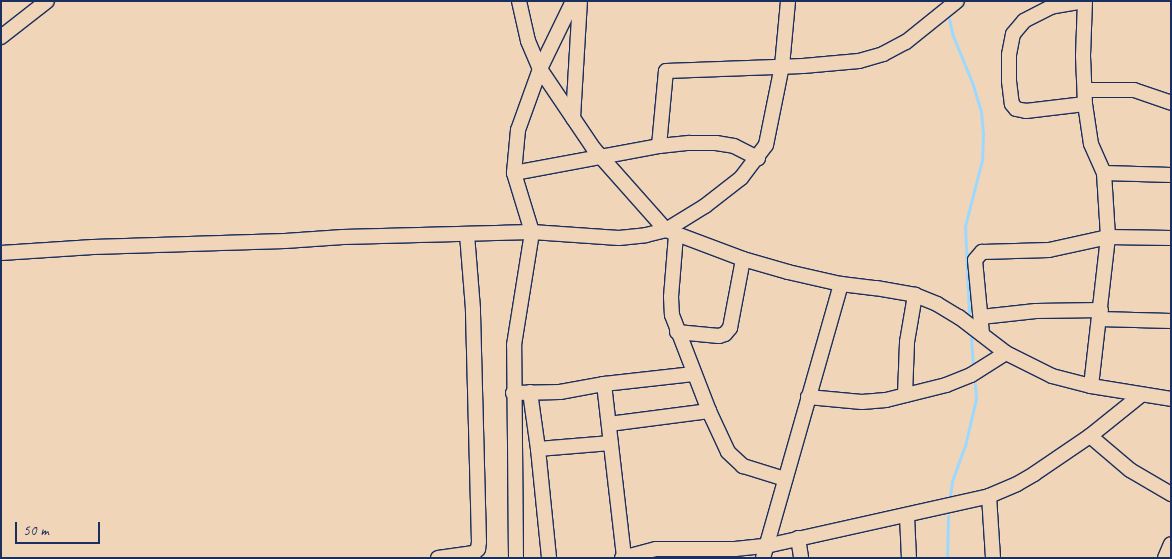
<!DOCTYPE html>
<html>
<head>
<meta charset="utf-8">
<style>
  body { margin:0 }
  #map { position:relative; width:1172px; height:559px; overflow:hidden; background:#f1d5b8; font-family:Caveat,sans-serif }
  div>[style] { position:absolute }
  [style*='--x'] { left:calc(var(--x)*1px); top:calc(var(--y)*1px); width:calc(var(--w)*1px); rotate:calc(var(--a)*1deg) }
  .stream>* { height:3px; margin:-1.5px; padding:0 1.5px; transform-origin:1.5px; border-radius:1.5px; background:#9dd9fe }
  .roads { filter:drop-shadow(1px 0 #1b2f5e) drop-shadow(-1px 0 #1b2f5e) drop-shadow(0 1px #1b2f5e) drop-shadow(0 -1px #1b2f5e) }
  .minor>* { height:14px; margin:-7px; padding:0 7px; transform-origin:7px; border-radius:7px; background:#f1d5b8 }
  span { translate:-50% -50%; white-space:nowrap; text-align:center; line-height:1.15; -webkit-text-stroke:4px #f1d5b8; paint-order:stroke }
  .frame { position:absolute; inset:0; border:2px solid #1b2f5e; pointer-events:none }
  .scale { position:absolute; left:15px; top:522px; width:85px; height:22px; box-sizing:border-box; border:2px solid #1b2f5e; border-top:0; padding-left:6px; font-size:15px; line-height:18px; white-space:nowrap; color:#1b2f5e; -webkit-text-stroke:4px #f1d5b8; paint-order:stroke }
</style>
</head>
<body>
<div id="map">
  <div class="stream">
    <div style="--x:949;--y:19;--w:17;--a:77"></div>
    <div style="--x:953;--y:36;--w:50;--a:67.6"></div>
    <div style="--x:972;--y:82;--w:30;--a:73"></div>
    <div style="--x:981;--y:111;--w:23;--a:85"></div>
    <div style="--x:983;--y:134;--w:26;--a:92"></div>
    <div style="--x:982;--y:160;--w:68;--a:104.4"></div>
    <div style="--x:965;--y:226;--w:87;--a:87.4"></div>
    <div style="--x:971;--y:338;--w:26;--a:86"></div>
    <div style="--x:950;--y:496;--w:15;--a:-82"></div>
    <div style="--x:952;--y:481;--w:37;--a:-70"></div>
    <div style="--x:965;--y:446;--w:31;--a:-77"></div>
    <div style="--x:972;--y:416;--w:17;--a:-77"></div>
    <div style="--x:976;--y:399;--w:15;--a:-94"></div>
    <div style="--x:947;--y:558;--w:42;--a:-88.6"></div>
  </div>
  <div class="roads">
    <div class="minor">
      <div style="--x:519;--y:1;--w:41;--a:77.3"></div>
      <div style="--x:528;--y:41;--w:30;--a:67"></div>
      <div style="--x:540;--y:69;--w:97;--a:56"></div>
      <div style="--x:594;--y:149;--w:108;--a:48.4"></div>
      <div style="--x:666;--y:230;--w:82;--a:20.6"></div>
      <div style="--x:743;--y:259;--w:47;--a:16.1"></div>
      <div style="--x:788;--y:272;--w:54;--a:12.8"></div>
      <div style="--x:841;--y:284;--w:35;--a:7"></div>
      <div style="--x:876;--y:288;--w:40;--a:10"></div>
      <div style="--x:915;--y:295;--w:24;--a:22"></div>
      <div style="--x:937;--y:304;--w:26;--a:31"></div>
      <div style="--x:959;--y:317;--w:59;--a:37.5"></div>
      <div style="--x:1006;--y:353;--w:51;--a:26.6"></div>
      <div style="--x:1052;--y:376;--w:40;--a:14.4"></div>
      <div style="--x:1091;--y:386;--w:81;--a:9.2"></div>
      <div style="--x:1084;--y:1;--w:34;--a:170"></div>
      <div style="--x:1051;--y:7;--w:30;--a:153"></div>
      <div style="--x:1024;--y:21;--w:17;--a:130"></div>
      <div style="--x:1013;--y:34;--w:21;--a:101"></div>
      <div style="--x:1009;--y:55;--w:26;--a:90"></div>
      <div style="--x:1009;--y:81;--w:23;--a:83"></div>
      <div style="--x:1012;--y:104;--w:6;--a:51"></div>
      <div style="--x:1016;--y:109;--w:10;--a:11"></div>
      <div style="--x:1026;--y:111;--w:59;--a:-6.8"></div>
      <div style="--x:1085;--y:1;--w:55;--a:92.1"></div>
      <div style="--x:1083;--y:56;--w:48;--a:87.6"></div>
      <div style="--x:1085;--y:104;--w:40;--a:81.5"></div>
      <div style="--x:1091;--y:144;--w:32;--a:66"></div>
      <div style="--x:1104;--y:173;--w:64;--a:86.4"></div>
      <div style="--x:1108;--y:237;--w:150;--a:96.5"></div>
      <div style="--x:1;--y:37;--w:58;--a:-38"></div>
      <div style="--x:1085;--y:90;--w:49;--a:0"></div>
      <div style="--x:1134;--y:90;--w:39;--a:19"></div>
      <div style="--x:573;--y:118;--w:117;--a:-86.6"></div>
      <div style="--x:659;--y:146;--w:75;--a:-84.7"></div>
      <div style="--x:666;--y:71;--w:137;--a:-2.1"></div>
      <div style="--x:803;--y:66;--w:56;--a:-5.1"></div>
      <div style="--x:859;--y:61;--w:25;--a:-16"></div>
      <div style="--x:883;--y:54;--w:26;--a:-28"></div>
      <div style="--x:906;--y:42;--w:65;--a:-38.8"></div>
      <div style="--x:514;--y:173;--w:147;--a:-10.5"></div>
      <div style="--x:659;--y:146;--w:30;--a:-6"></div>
      <div style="--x:689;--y:143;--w:27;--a:0"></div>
      <div style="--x:716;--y:143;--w:18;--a:9"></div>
      <div style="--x:734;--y:146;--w:27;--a:27"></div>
      <div style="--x:1104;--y:173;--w:67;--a:1.7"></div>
      <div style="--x:676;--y:235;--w:62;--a:94.6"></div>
      <div style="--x:671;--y:297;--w:18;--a:87"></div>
      <div style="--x:672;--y:315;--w:103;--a:68.9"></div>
      <div style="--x:709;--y:411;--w:45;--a:65.1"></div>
      <div style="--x:728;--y:452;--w:21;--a:43"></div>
      <div style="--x:743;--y:466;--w:44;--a:17.2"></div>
      <div style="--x:1;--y:253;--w:92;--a:-3.7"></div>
      <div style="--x:93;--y:247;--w:192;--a:-1.8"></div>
      <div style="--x:285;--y:241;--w:58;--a:-3.9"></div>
      <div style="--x:343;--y:237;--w:189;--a:-1.5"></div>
      <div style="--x:532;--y:232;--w:87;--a:3.9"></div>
      <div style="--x:619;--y:238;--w:27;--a:-6"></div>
      <div style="--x:646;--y:235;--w:21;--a:-14"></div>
      <div style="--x:666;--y:230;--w:46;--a:-31.6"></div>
      <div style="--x:705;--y:206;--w:46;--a:-37.9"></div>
      <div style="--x:741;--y:178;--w:41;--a:-52.9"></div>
      <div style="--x:766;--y:145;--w:81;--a:-78.6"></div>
      <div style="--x:782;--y:66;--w:65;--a:-84.7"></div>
      <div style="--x:981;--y:317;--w:55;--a:-6.2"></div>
      <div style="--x:1036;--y:311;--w:65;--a:-0.9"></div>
      <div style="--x:1099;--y:319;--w:72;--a:1.6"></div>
      <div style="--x:677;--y:332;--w:42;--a:5.4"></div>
      <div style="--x:719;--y:336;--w:6;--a:-18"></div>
      <div style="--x:725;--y:334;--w:8;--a:-50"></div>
      <div style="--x:730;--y:328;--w:70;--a:-79.3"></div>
      <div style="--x:982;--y:334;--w:74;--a:-95.4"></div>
      <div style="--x:975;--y:260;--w:11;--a:-49"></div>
      <div style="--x:982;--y:252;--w:67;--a:-1.7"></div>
      <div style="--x:1049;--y:250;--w:60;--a:-12.4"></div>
      <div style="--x:1108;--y:237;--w:63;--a:0.9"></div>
      <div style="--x:604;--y:384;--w:174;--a:83.4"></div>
      <div style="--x:530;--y:392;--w:58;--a:82"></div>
      <div style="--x:538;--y:449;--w:110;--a:84.2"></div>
      <div style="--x:513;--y:393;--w:47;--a:-1.2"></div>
      <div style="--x:560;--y:392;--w:45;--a:-10.3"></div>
      <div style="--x:604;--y:384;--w:90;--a:-6.4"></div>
      <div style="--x:905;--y:395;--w:53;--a:-87.8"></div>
      <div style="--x:907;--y:342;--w:48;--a:-80.3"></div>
      <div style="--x:808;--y:397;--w:54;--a:5.3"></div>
      <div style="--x:862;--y:402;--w:24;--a:-5"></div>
      <div style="--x:886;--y:400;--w:62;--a:-14"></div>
      <div style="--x:946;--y:385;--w:27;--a:-22"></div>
      <div style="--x:971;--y:375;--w:41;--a:-32.2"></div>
      <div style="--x:609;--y:424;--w:101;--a:-7.4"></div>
      <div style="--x:1090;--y:436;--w:52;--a:40.4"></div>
      <div style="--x:1130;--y:470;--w:48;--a:30.3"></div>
      <div style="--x:538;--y:449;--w:73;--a:-4.7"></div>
      <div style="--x:989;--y:496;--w:62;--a:86.3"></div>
      <div style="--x:907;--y:516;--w:42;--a:87.3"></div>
      <div style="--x:798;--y:538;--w:20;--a:81"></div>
      <div style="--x:438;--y:558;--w:36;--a:-8"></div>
      <div style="--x:474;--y:553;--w:6;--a:-45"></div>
      <div style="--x:478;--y:549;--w:7;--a:-82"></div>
      <div style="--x:479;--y:542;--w:233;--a:-91.5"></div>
      <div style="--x:473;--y:309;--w:75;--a:-94.6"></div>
      <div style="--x:516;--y:558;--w:213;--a:-90.5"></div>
      <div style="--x:514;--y:345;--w:114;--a:-80.9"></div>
      <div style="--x:532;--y:232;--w:62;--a:-107"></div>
      <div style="--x:514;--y:173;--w:43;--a:-84.7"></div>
      <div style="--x:518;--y:130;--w:65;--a:-70.2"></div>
      <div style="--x:540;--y:69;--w:76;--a:-64.1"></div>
      <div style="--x:622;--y:558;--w:35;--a:-15"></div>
      <div style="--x:656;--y:549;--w:79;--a:0"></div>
      <div style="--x:735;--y:549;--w:31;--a:-6"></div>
      <div style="--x:766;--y:546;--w:229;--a:-12.6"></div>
      <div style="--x:989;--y:496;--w:30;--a:-23"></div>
      <div style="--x:1017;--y:484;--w:20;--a:-30"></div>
      <div style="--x:1034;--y:474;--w:68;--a:-34.2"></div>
      <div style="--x:1090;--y:436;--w:65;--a:-38.8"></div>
      <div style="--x:763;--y:558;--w:285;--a:-74.1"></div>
      <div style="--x:1165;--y:558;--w:15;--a:-67"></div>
    </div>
  </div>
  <div class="frame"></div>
  <div class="scale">50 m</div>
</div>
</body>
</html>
